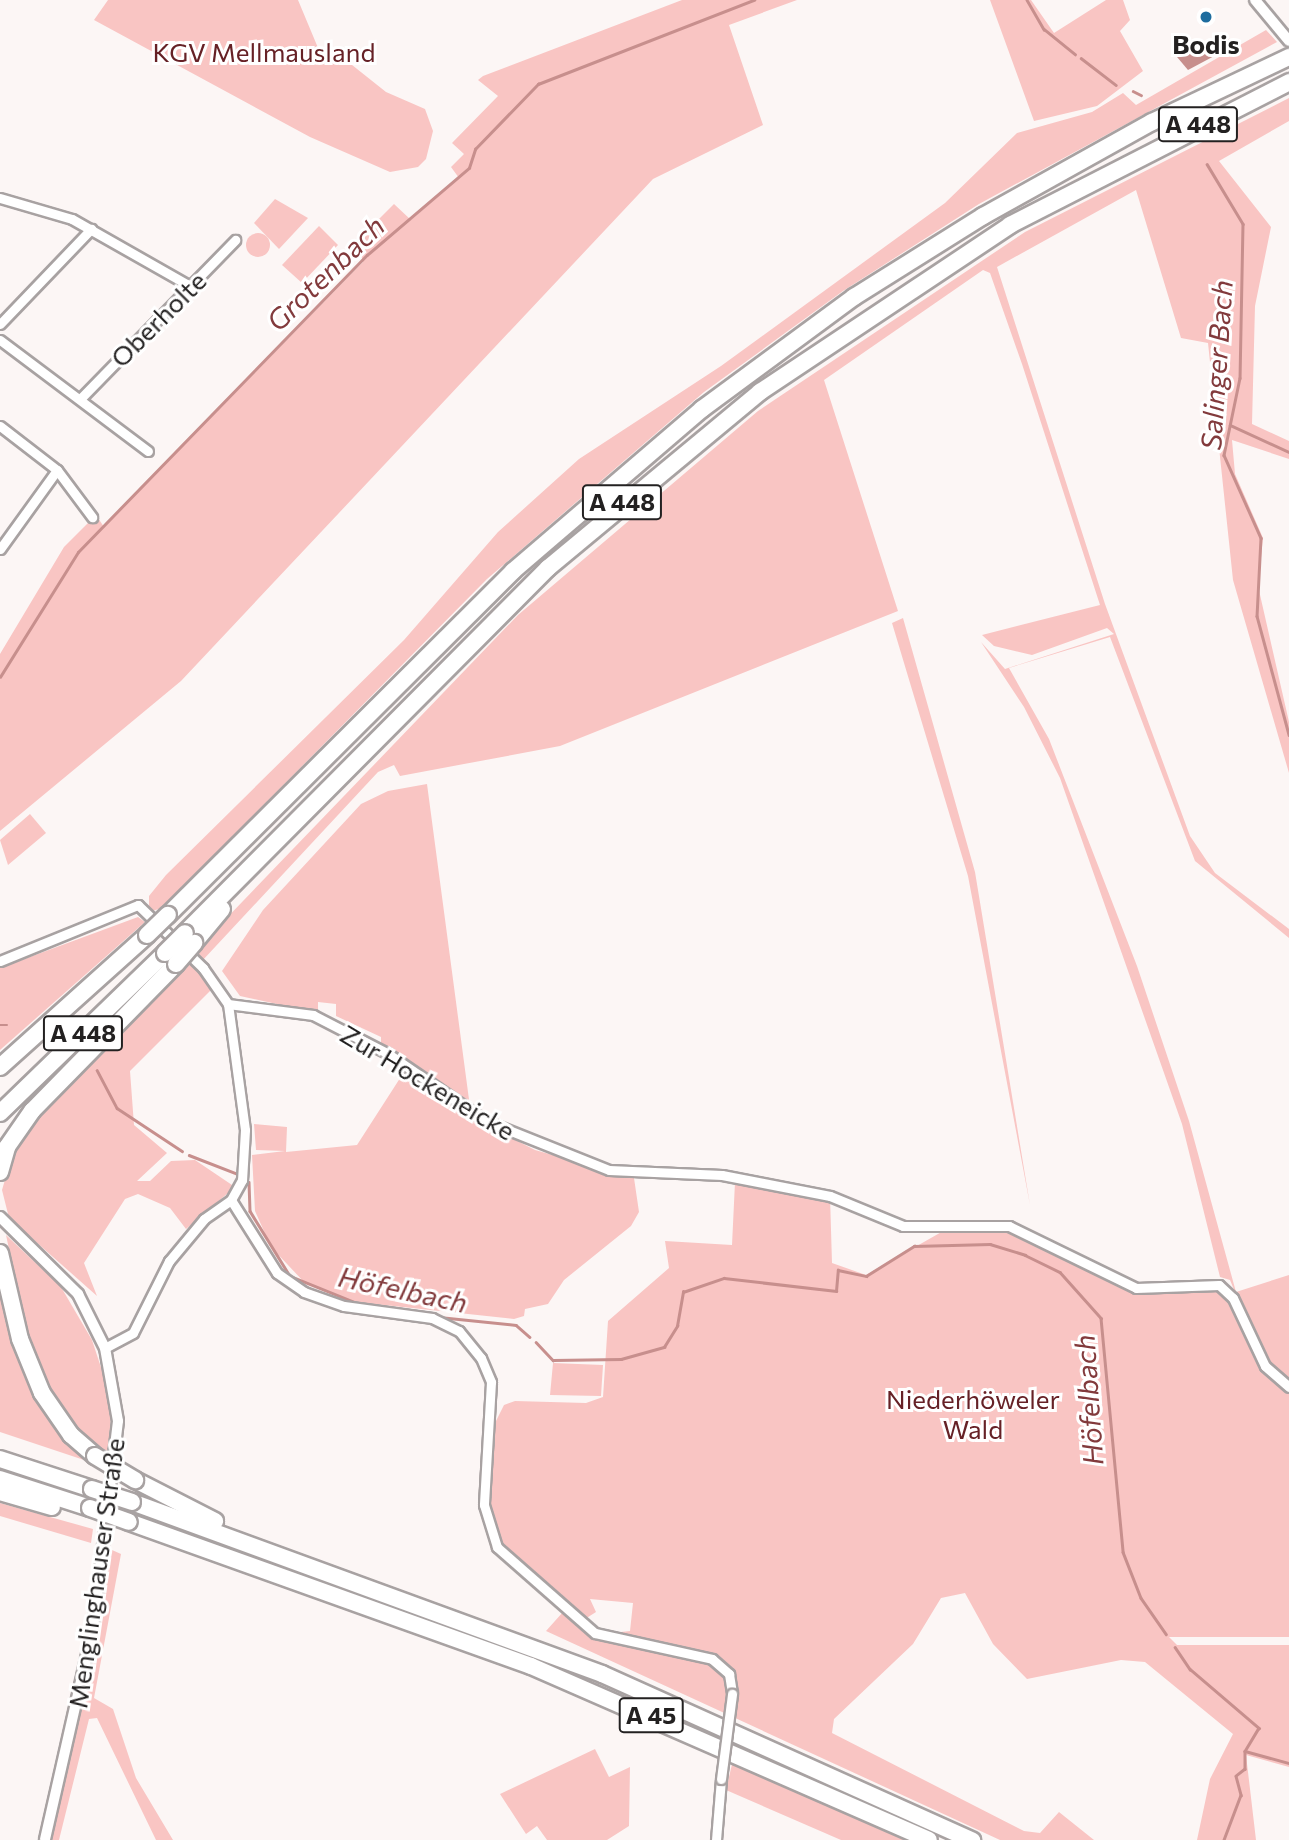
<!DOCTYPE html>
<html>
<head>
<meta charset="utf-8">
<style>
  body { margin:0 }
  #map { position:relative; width:1289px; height:1840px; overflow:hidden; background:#fcf6f5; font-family:Commissioner,sans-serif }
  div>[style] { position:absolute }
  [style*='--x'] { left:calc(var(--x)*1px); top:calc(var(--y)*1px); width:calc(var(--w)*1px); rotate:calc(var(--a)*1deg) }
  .green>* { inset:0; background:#f9c5c3 }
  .round { border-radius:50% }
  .water>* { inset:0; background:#c78f8d }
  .stream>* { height:2.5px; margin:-1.25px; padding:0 1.25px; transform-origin:1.25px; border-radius:1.25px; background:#c78f8d }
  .roads { filter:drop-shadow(2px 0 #a8a2a2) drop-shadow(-2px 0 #a8a2a2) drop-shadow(0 2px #a8a2a2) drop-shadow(0 -2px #a8a2a2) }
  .minor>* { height:9px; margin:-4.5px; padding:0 4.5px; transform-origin:4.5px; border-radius:4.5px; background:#fff }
  .tertiary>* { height:10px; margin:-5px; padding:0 5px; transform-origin:5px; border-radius:5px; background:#fff }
  .motorway>* { height:16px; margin:-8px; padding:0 8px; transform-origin:8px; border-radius:8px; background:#fff }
  .bridges { filter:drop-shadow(2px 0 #a8a2a2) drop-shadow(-2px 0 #a8a2a2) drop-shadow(0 2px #a8a2a2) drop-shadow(0 -2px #a8a2a2) }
  .minor-bridge>* { height:9px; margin:-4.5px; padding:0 4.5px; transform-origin:4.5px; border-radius:4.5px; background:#fff }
  .motorway-bridge>* { height:16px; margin:-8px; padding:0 8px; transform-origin:8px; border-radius:8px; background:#fff }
  .dots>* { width:19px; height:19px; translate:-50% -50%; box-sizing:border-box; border:4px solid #fff; border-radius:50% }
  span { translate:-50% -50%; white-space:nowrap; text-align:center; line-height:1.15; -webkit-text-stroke:6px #fff; paint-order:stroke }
  .shield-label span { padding:2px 5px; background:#fff; border:2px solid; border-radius:5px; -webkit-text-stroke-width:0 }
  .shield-label { font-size:24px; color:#232121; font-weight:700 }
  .poi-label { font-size:26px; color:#232121; font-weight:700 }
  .park-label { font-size:26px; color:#662126 }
  .street-label { font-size:26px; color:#232121 }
  .water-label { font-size:28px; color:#823a3c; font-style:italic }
</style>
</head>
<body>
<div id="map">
  <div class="green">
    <div style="clip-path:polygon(108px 0,298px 0,321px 55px,342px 57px,386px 92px,425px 109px,433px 131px,426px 159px,418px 167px,390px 172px,310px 137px,94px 20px)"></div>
    <div style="clip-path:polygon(682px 0,797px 0,729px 25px,763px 125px,653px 179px,181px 681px,0 831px,0 654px,64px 547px,96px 515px,104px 527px,363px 262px,357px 241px,394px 204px,411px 220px,459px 178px,451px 167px,464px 154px,452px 143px,498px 96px,478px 80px,483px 76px)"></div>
    <div style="clip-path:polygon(990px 0,1031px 0,1054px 33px,1106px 0,1123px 0,1130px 20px,1120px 31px,1143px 71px,1097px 106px,1034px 121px)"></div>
    <div style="clip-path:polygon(1266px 30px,1277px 42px,979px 204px,843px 291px,704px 392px,487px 579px,162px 908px,149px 912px,149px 896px,166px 875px,404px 640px,498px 532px,579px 459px,721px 366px,945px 203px,1017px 133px,1092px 112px,1123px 93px,1136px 105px)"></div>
    <div style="clip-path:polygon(1289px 98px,1289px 121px,1219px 161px,1271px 227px,1255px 306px,1252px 424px,1289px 441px,1289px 459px,1232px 440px,1235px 474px,1263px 538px,1258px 586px,1289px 722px,1289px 773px,1233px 580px,1208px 343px,1181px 338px,1136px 190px,997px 267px,1105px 604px,1190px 836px,1215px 873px,1289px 929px,1289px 938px,1195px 861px,1110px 637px,1009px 668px,1049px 739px,1137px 966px,1189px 1121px,1236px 1292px,1289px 1275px,1289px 1380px,1260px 1353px,1230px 1280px,1220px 1277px,1182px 1124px,1060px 778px,1024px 707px,981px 642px,1005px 669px,1114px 634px,1107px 628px,1032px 655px,994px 646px,982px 635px,1100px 605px,1022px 364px,990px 273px,983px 270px,824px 380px,898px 611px,560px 746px,400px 776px,394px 765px,378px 772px,202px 961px,194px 952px,518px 615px,758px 411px,1025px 232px)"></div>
    <div style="clip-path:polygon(275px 199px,308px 218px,279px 249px,254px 223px)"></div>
    <div style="clip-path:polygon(319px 226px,338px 245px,302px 283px,282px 265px)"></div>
    <div class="round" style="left:246px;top:233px;width:24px;height:24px"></div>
    <div style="clip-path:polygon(903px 618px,975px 872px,1030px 1205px,968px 876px,892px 623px)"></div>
    <div style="clip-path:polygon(427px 784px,470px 1107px,381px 1045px,381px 1037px,336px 1016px,336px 1004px,318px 1002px,318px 1013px,240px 996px,222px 971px,263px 910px,361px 804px,388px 791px)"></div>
    <div style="clip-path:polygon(30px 814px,46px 833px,8px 865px,0 840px)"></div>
    <div style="clip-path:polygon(138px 917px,145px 922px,0 1050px,0 968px)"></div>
    <div style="clip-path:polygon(189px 962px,212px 989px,130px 1071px,134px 1125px,167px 1153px,137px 1181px,150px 1181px,171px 1161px,195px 1160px,235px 1187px,186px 1229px,170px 1208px,138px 1194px,125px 1199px,84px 1263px,97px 1296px,9px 1218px,2px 1190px,14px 1149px,60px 1093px)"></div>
    <div style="clip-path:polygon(404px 1072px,462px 1113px,535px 1150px,634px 1178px,639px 1212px,631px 1226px,564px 1280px,548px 1304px,525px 1309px,524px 1316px,514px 1319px,356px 1302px,304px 1282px,271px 1247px,255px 1211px,252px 1155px,285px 1151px,256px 1150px,254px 1124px,287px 1127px,286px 1152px,357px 1145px)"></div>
    <div style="clip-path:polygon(735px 1182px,830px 1196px,832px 1263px,866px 1275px,952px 1226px,1001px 1226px,1145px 1294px,1217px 1288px,1229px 1296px,1269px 1379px,1289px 1391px,1289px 1637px,1169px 1637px,1177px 1645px,1289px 1645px,1289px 1767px,1246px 1755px,1256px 1840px,1197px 1840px,1210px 1779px,1233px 1734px,1145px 1662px,1121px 1660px,1027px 1679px,993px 1644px,965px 1593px,941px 1598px,913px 1644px,834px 1719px,832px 1733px,1024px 1831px,1040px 1833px,1059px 1812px,1094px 1840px,1000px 1840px,546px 1631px,563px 1612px,594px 1635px,630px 1631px,633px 1603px,590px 1599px,596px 1612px,585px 1619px,497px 1539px,487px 1491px,494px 1425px,504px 1405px,515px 1401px,586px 1403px,603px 1397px,608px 1321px,669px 1268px,665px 1241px,732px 1245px)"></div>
    <div style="clip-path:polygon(6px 1235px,61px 1287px,92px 1340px,112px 1401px,108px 1456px,85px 1440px,46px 1389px,32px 1357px)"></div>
    <div style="clip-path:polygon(0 1281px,26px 1376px,43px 1407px,99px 1465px,0 1432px)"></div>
    <div style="clip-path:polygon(553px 1363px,603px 1365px,601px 1396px,550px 1395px)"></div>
    <div style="clip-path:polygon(0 1503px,93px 1529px,91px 1543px,0 1516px)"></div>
    <div style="clip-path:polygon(112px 1550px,121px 1554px,94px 1698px,113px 1709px,136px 1778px,173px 1840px,156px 1840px,97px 1718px,89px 1719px,59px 1840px,52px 1840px)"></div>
    <div style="clip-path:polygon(595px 1749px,609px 1777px,630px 1767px,629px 1826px,607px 1840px,547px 1840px,537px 1826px,526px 1834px,500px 1794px)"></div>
    <div style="clip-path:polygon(733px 1760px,904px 1840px,841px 1840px,726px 1790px)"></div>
  </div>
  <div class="water">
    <div style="clip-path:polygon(1226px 33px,1233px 46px,1188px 70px,1177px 57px)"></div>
  </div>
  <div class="stream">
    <div style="--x:1027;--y:0;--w:34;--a:60"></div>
    <div style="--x:1044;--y:29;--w:40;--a:39"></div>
    <div style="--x:1081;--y:58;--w:44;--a:37.6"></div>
    <div style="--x:1133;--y:91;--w:9;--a:27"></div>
    <div style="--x:1207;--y:164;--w:70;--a:59"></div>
    <div style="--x:1243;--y:224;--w:154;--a:91.1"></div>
    <div style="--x:1240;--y:378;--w:79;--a:101.7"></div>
    <div style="--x:1224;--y:455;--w:91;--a:66"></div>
    <div style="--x:1261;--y:538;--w:78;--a:92.9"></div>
    <div style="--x:1257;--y:616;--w:123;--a:74.9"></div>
    <div style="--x:1230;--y:425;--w:65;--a:24.6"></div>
    <div style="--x:0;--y:677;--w:147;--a:-58"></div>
    <div style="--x:78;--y:552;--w:414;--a:-45.8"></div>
    <div style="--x:367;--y:255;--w:134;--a:-40.5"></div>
    <div style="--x:469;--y:168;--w:20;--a:-72"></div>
    <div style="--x:475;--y:149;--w:91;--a:-45.9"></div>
    <div style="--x:538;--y:84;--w:232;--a:-21.3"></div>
    <div style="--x:0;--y:1025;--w:7;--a:0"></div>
    <div style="--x:97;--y:1070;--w:43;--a:62.2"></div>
    <div style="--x:117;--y:1108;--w:78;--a:33.5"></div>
    <div style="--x:189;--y:1155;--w:53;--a:21.2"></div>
    <div style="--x:249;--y:1182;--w:29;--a:88"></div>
    <div style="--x:250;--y:1211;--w:76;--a:58.4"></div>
    <div style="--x:290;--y:1276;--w:72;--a:21.9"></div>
    <div style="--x:391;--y:1308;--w:14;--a:8"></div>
    <div style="--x:439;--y:1317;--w:77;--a:5.9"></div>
    <div style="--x:516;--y:1325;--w:18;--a:41"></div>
    <div style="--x:536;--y:1342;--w:25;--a:47"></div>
    <div style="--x:553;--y:1360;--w:68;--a:-0.8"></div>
    <div style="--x:621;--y:1359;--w:45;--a:-15.6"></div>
    <div style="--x:664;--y:1347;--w:25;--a:-58"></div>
    <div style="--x:677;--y:1326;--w:35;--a:-80"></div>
    <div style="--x:683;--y:1292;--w:43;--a:-18.9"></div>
    <div style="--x:724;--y:1278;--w:113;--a:6.6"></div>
    <div style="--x:836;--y:1291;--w:21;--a:-85"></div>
    <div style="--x:838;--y:1270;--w:29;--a:12"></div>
    <div style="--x:866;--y:1276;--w:57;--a:-32"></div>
    <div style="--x:914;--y:1246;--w:76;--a:-1.5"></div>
    <div style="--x:990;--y:1244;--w:37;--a:17"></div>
    <div style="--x:1025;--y:1255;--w:39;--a:26"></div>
    <div style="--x:1060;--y:1272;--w:62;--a:48.3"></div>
    <div style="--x:1101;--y:1318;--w:235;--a:84.6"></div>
    <div style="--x:1123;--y:1552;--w:49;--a:68.6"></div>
    <div style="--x:1141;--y:1598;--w:44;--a:55.2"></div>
    <div style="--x:1175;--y:1647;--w:27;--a:56"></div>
    <div style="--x:1190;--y:1669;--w:91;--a:40.5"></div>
    <div style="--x:1259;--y:1728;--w:27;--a:121"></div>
    <div style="--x:1245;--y:1751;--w:18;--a:90"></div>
    <div style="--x:1245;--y:1769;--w:11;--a:142"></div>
    <div style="--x:1236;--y:1776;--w:20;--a:75"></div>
    <div style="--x:1241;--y:1795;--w:48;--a:110.7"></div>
    <div style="--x:1245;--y:1751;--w:46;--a:15.3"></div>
  </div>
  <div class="roads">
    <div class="minor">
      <div style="--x:0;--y:198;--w:75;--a:16.3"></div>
      <div style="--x:72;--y:219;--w:136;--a:29.6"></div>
      <div style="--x:0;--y:324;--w:132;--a:-46.2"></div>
      <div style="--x:0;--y:340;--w:185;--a:36.9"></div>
      <div style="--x:81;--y:398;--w:221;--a:-45.7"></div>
      <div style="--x:0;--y:426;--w:72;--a:37.7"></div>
      <div style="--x:57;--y:470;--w:59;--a:53.3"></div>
      <div style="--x:0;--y:549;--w:97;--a:-54.2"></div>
      <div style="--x:0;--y:961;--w:149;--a:-22.1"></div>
      <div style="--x:138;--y:905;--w:91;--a:44.1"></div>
      <div style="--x:203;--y:968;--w:44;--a:55.2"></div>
      <div style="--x:228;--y:1004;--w:127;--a:82.3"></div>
      <div style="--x:245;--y:1130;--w:50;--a:93.4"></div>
      <div style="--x:242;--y:1180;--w:23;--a:119"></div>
      <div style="--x:231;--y:1200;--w:33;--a:145"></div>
      <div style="--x:204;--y:1219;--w:55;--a:129.8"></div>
      <div style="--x:169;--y:1261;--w:80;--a:116.6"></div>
      <div style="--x:133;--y:1333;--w:32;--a:152"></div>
      <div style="--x:228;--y:1004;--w:86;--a:7.4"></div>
      <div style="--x:313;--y:1015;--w:83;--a:27.2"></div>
      <div style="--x:387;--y:1053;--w:120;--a:34.5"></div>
      <div style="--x:486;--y:1121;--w:132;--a:21.7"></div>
      <div style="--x:609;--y:1170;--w:113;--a:2.5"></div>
      <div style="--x:722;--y:1175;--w:110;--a:11"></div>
      <div style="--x:830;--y:1196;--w:79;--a:22.3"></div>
      <div style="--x:903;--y:1226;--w:106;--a:0"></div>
      <div style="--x:1009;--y:1226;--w:141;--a:26"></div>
      <div style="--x:1136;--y:1288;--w:83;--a:-2.1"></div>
      <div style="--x:1219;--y:1285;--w:19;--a:43"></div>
      <div style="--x:1233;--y:1298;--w:75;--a:64.8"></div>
      <div style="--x:1265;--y:1366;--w:32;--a:41"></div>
      <div style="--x:231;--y:1200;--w:86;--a:57.8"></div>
      <div style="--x:277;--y:1273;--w:33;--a:35"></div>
      <div style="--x:304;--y:1292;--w:42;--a:19.3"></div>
      <div style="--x:344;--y:1306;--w:89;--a:7.8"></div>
      <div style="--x:432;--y:1318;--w:30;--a:26"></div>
      <div style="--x:459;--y:1331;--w:35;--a:51"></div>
      <div style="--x:481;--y:1358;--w:26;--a:67"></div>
      <div style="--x:491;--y:1382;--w:123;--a:93.3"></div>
      <div style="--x:484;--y:1505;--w:44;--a:72.8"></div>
      <div style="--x:497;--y:1547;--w:130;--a:41.3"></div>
      <div style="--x:595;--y:1633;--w:120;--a:12.5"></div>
      <div style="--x:712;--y:1659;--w:23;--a:41"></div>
      <div style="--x:729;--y:1674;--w:20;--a:81"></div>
      <div style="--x:716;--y:1840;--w:61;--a:-85.3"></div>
    </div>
    <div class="tertiary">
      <div style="--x:1255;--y:0;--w:53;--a:50.3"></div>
      <div style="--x:0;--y:1217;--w:110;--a:44.6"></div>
      <div style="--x:78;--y:1294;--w:60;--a:63.4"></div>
      <div style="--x:105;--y:1348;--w:74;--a:79.9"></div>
      <div style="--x:118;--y:1421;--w:209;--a:96.9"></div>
      <div style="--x:93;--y:1628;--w:217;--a:102.8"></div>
    </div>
    <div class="motorway">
      <div style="--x:168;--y:915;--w:487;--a:-44.9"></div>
      <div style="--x:513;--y:571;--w:249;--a:-40.6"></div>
      <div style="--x:702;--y:409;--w:189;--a:-36.4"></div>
      <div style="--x:854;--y:297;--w:152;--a:-32.1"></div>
      <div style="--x:983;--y:216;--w:193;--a:-29.1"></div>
      <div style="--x:1152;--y:122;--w:152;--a:-25.4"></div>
      <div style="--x:185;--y:933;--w:515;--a:-45.16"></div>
      <div style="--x:548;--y:568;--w:276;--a:-39.7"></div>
      <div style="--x:760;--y:392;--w:301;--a:-33.7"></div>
      <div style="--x:1010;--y:225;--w:314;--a:-27.1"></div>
      <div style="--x:194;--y:943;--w:44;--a:-50.5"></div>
      <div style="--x:0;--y:1067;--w:198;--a:-41.9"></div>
      <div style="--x:0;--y:1113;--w:230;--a:-44.1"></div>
      <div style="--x:0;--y:1172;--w:26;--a:-74"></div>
      <div style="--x:7;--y:1147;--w:44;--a:-55.2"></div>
      <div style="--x:32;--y:1111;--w:206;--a:-45.6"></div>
      <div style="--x:0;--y:1253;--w:88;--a:76.9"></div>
      <div style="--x:20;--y:1339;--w:58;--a:67.8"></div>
      <div style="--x:42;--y:1393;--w:51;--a:55.4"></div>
      <div style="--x:71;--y:1435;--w:32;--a:41"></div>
      <div style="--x:0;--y:1459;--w:97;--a:18.1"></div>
      <div style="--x:0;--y:1479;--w:95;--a:17.9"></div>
      <div style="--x:135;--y:1480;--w:90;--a:27.1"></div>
      <div style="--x:0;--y:1492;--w:54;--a:16.1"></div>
      <div style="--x:132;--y:1502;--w:500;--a:20.1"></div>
      <div style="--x:602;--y:1674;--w:406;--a:24.2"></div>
      <div style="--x:129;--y:1522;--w:427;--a:19.7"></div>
      <div style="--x:531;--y:1666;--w:434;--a:23.6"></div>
    </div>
  </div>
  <div class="bridges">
    <div class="minor-bridge">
      <div style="--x:721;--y:1779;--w:86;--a:-82.6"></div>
    </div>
    <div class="motorway-bridge">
      <div style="--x:147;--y:935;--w:29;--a:-44"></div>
      <div style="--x:165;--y:953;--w:28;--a:-45"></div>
      <div style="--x:176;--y:964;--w:28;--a:-49"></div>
      <div style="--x:95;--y:1456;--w:47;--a:31"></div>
      <div style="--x:92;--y:1489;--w:42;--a:18"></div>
      <div style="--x:90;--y:1508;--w:41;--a:19.7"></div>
    </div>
  </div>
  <div class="dots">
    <div style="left:1206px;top:17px;background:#1d6c9e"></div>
  </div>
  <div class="shield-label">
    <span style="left:1198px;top:124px">A 448</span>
    <span style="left:622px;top:502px">A 448</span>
    <span style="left:83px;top:1033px">A 448</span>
    <span style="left:651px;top:1715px">A 45</span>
  </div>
  <div class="poi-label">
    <span style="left:1206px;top:44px">Bodis</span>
  </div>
  <div class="park-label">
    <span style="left:264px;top:52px">KGV Mellmausland</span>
    <span style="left:973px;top:1414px">Niederhöweler<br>Wald</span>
  </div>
  <div class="street-label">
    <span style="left:158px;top:319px;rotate:-45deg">Oberholte</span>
    <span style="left:428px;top:1082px;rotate:31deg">Zur Hockeneicke</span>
    <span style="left:96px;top:1573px;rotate:-82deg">Menglinghauser Straße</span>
  </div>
  <div class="water-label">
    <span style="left:325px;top:273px;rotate:-44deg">Grotenbach</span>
    <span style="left:1216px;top:365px;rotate:-86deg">Salinger Bach</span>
    <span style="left:403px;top:1289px;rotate:12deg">Höfelbach</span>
    <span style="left:1088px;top:1400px;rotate:-94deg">Höfelbach</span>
  </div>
</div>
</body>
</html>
